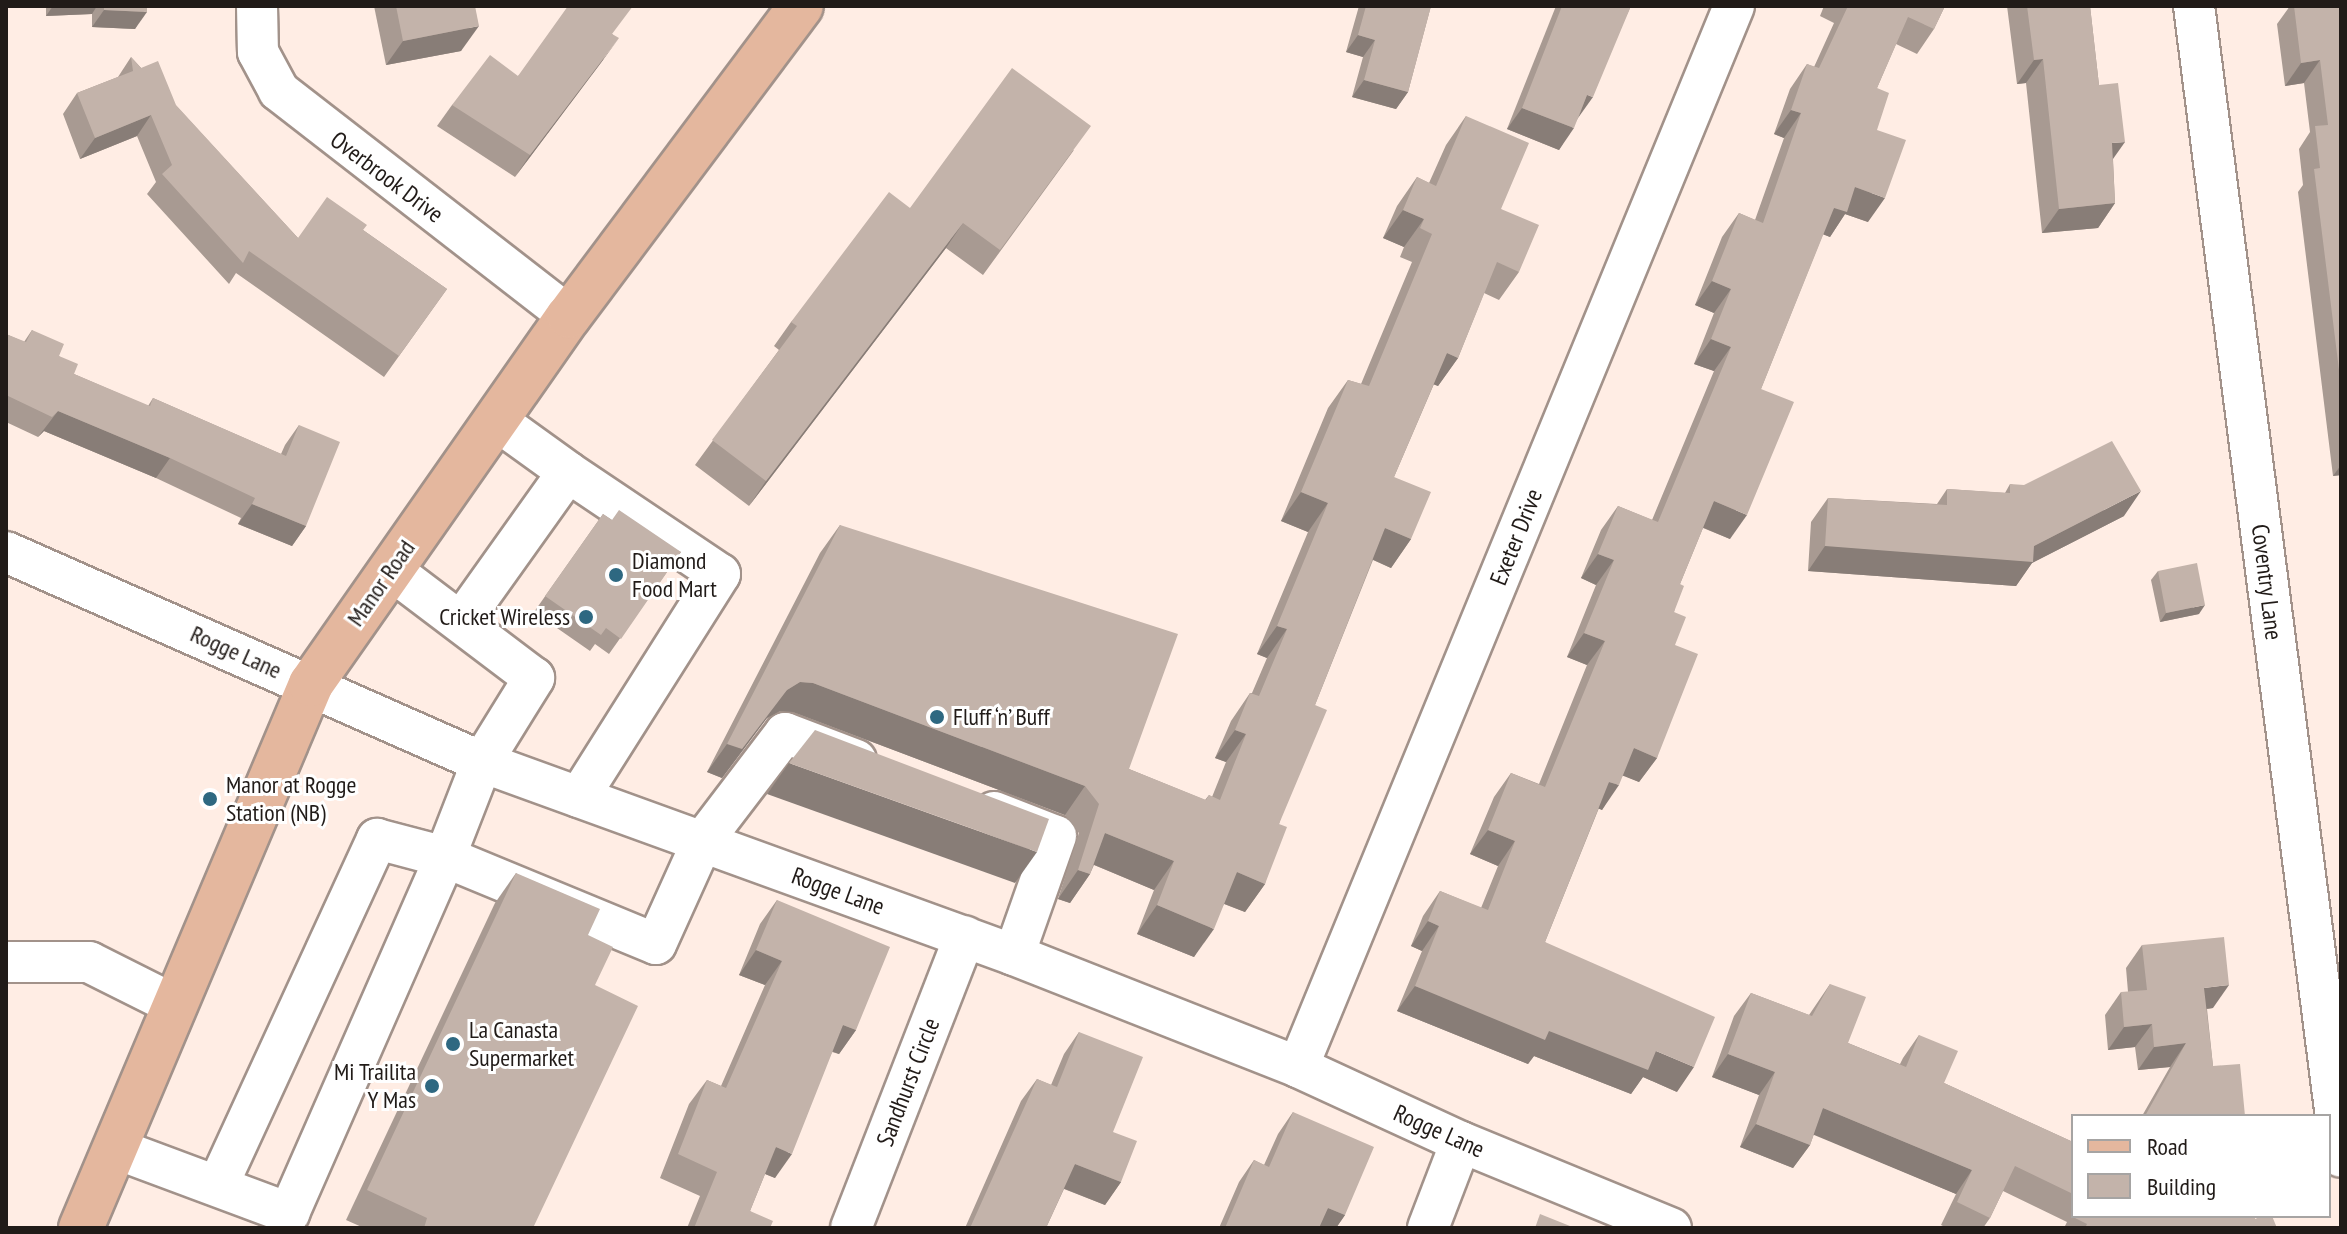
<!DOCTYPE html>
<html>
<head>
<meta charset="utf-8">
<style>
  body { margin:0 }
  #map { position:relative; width:2347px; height:1234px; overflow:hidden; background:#ffede4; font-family:"PT Sans Narrow",sans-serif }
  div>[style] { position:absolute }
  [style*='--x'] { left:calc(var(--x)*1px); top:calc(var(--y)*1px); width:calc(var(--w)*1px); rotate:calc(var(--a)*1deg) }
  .roads { filter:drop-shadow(2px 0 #a2928a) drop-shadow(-2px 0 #a2928a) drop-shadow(0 2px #a2928a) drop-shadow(0 -2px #a2928a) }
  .minor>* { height:40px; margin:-20px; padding:0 20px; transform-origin:20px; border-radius:20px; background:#fff }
  .major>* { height:44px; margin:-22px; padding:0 22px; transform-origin:22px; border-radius:22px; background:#e4b79e }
  .wall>* { inset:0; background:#a89a92 }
  .shaded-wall>* { inset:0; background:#887d77 }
  .building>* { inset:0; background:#c3b3aa }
  .dots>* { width:22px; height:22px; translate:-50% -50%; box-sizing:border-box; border:4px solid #fff; border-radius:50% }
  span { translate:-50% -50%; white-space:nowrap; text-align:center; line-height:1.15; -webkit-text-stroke:6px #fff; paint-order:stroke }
  .street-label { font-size:24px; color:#211b18 }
  .poi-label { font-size:24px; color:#211b18 }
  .left { translate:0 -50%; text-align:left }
  .right { translate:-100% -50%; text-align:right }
  .frame { position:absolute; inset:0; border:8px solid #211b18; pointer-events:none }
  .legend { position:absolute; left:2071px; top:1114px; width:260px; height:104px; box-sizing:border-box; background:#fff; border:2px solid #a6a4a3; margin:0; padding:10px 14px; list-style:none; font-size:24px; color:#211b18 }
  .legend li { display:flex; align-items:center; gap:16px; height:40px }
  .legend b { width:40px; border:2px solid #a6a4a3 }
</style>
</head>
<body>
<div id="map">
  <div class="roads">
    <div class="minor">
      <div style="--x:257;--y:6;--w:46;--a:88.8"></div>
      <div style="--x:258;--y:52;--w:44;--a:61.7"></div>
      <div style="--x:279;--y:91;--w:367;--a:37.8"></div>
      <div style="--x:2194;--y:6;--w:1160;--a:82.72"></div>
      <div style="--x:568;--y:472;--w:183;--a:33.9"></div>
      <div style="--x:720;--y:574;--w:264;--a:122.3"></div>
      <div style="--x:6;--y:552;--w:520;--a:23.81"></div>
      <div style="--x:482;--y:762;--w:566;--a:19.94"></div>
      <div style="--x:1014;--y:955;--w:305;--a:21.5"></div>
      <div style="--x:1298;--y:1067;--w:179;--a:24.7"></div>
      <div style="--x:1461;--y:1142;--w:227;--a:22.3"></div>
      <div style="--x:461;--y:622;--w:184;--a:-54.5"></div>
      <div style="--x:568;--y:472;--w:89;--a:-144.2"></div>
      <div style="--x:994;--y:812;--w:66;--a:21.2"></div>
      <div style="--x:1056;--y:836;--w:126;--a:109.4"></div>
      <div style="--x:6;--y:962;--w:83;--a:0"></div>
      <div style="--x:89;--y:962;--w:94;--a:26.6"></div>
      <div style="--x:1298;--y:1067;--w:1147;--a:-67.66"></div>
      <div style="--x:114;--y:1148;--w:187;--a:20.4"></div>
      <div style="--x:289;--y:1213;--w:389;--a:-66.3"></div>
      <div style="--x:445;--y:857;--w:228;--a:22.4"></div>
      <div style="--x:656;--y:944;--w:112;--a:-65.7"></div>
      <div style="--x:702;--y:842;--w:137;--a:-52.7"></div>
      <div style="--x:785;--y:733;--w:76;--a:20.8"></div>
      <div style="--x:218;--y:1185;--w:381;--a:-65.3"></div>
      <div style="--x:377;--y:839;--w:70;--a:14.8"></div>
      <div style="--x:445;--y:857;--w:102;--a:-68.7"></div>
      <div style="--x:482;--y:762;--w:99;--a:-58.2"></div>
      <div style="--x:534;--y:678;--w:179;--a:-142.9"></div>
      <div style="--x:851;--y:1228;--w:313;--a:-68.7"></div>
      <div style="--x:1428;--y:1228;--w:92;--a:-69"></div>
    </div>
    <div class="major">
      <div style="--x:81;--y:1228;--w:591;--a:-67.08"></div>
      <div style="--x:311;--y:684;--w:449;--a:-55"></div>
      <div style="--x:569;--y:316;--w:387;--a:-53.2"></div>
    </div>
  </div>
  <div class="wall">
    <div style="clip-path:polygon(46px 6px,147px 6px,135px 29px,92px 27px,92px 14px,46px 16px)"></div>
    <div style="clip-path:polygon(374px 6px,475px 6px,461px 51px,386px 65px)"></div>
    <div style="clip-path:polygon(1359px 6px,1431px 6px,1408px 92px,1396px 109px,1352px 97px,1363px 57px,1346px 52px)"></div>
    <div style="clip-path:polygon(1556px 6px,1631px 6px,1578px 118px,1559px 150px,1507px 129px)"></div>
    <div style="clip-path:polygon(1824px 6px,1945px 6px,1934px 29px,1917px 54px,1896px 44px,1877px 88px,1877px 130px,1868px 222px,1845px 214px,1830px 237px,1823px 234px,1761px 389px,1730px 539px,1703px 528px,1680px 584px,1674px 612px,1675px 645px,1657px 758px,1639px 782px,1623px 775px,1602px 810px,1599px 808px,1545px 942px,1677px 1092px,1643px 1077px,1631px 1094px,1534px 1056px,1528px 1064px,1397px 1011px,1422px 951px,1411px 946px,1423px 916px,1440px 891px,1481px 908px,1498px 866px,1470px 854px,1494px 797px,1511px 773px,1539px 784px,1587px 665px,1567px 657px,1596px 585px,1581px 578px,1601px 530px,1618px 506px,1652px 520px,1714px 371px,1694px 364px,1714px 313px,1695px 305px,1722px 237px,1739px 213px,1755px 220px,1784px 138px,1774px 134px,1790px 89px,1807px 64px,1814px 67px,1834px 23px,1820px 16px)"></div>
    <div style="clip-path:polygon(2007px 6px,2090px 6px,2099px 85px,2113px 159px,2115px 203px,2098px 228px,2042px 233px,2026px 83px,2017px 84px)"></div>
    <div style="clip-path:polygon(2290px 6px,2341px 6px,2341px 475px,2333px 476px,2298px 192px,2303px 185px,2299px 149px,2310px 132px,2304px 83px,2285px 86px,2277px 24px)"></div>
    <div style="clip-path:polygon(613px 34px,603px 60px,515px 177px,437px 126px,452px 105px)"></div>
    <div style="clip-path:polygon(131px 57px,298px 238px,363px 230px,447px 289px,384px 377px,236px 273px,229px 284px,147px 194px,156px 182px,137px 136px,80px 159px,63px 114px,77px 93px,118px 77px)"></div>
    <div style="clip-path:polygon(1466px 116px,1501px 209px,1519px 272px,1499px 300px,1484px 293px,1458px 358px,1438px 386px,1434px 384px,1394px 477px,1411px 539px,1391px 568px,1373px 560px,1315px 705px,1279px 824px,1265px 884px,1245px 912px,1224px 904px,1194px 957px,1137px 934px,1154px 890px,1094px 865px,1090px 874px,1070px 903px,1058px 899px,1079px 833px,1065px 815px,793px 712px,780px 711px,767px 718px,722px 778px,707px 772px,820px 553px,840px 525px,1129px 769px,1205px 800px,1209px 795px,1212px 797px,1226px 762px,1215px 758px,1231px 721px,1250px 693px,1252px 693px,1267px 658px,1257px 654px,1308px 532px,1281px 521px,1328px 408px,1348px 380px,1361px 384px,1412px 262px,1400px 257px,1404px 247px,1383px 238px,1397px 206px,1417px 177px,1429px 183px,1446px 145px)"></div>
    <div style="clip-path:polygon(1074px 150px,983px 275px,946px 248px,749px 506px,695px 465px,779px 350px,774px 346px,791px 322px,910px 208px)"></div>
    <div style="clip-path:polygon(32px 330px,59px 356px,74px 374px,148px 406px,153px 398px,281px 454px,285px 445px,299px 425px,306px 526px,292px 546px,238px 524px,241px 518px,156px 478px,44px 431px,38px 437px,6px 422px,6px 334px,24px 342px)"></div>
    <div style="clip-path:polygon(2010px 484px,2124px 516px,2032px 563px,2016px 586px,1808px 571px,1811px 522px,1828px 498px,1937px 504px,1947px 489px,2005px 493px)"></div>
    <div style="clip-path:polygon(603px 514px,612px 520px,681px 552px,609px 654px,595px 644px,590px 651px,534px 612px)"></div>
    <div style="clip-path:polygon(2158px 571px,2199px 614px,2160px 622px,2151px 580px)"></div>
    <div style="clip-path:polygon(516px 873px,588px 935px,595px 985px,533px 1228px,364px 1228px,346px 1220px,495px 903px)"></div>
    <div style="clip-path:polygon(777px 900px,856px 1030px,839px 1054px,832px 1052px,775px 1178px,765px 1174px,750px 1211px,770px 1228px,687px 1228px,700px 1196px,660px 1178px,689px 1104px,707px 1080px,721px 1086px,765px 985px,739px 975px,760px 924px)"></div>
    <div style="clip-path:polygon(2142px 945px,2213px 1008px,2207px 1009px,2213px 1066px,2245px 1116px,2142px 1116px,2170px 1067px,2138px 1070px,2135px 1047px,2108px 1050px,2105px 1015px,2121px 992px,2128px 992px,2126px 968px)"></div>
    <div style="clip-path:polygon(1830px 984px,1848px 1043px,1900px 1064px,1903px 1058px,1919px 1035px,1944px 1083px,2073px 1142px,2073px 1216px,2255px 1216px,2255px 1219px,2277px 1228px,2064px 1228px,2067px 1222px,2003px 1191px,1990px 1218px,1983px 1228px,1947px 1228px,1941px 1225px,1956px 1194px,1814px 1134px,1810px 1145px,1793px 1168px,1740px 1147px,1759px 1095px,1712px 1077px,1734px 1016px,1751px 993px,1809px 1015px)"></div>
    <div style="clip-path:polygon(1079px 1032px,1113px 1132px,1121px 1182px,1105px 1205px,1064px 1189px,1046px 1228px,965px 1228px,1021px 1101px,1037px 1079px,1051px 1085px,1064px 1054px)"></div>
    <div style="clip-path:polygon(1293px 1112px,1345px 1215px,1336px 1228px,1219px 1228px,1239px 1182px,1254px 1160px,1264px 1165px,1278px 1134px)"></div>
  </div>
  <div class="shaded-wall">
    <div style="clip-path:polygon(53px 6px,97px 6px,92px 14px,46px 16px)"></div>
    <div style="clip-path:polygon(1170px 6px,1208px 6px,1169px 8px)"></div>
    <div style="clip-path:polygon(104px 10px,147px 12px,135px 29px,92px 27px)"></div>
    <div style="clip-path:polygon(479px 26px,461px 51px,386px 65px,403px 41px)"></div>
    <div style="clip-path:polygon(1358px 35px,1375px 40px,1363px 57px,1346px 52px)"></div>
    <div style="clip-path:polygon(619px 38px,603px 60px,515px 177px,530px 155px)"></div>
    <div style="clip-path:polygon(2043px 59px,2026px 83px,2017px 84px,2034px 60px)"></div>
    <div style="clip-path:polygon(2320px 60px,2304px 83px,2285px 86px,2301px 63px)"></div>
    <div style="clip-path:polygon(1364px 80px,1408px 92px,1396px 109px,1352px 97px)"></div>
    <div style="clip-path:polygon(1587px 95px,1593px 97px,1578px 118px)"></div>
    <div style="clip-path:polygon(1522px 108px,1574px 128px,1559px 150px,1507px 129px)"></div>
    <div style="clip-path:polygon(1791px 110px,1801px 113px,1784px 138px,1774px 134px)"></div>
    <div style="clip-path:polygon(151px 115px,137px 136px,80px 159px,95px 138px)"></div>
    <div style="clip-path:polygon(2125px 142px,2108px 166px,2112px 143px)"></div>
    <div style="clip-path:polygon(1855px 187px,1885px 198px,1868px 222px,1845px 214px,1830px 237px,1817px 232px,1834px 208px)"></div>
    <div style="clip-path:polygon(2115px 203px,2098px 228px,2042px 233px,2059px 209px)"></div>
    <div style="clip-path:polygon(1403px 210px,1424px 219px,1404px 247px,1383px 238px)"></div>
    <div style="clip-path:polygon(963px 223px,946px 248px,749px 506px,766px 481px)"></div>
    <div style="clip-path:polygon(1712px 281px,1731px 289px,1714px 313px,1695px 305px)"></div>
    <div style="clip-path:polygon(1711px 339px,1731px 347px,1714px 371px,1694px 364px)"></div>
    <div style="clip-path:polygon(1447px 353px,1458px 358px,1438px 386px,1427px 382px)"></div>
    <div style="clip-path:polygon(58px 411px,170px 458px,156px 478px,44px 431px,38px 437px)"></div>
    <div style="clip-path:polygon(2341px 465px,2341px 475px,2333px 476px)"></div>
    <div style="clip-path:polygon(2141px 491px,2124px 516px,2032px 563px,2016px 586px,1808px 571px,1825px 546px,2034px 546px)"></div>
    <div style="clip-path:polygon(1301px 492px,1328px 503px,1308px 532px,1281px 521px)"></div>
    <div style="clip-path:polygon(1714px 501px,1747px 515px,1730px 539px,1697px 525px)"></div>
    <div style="clip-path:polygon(252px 504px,306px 526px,292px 546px,238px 524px)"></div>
    <div style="clip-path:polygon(1385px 528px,1411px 539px,1391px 568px,1365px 556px)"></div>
    <div style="clip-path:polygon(1598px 554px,1614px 560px,1596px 585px,1581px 578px)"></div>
    <div style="clip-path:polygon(2205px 605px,2199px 614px,2160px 622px,2166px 613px)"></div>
    <div style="clip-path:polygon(1277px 626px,1287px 629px,1267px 658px,1257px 654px)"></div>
    <div style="clip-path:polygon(1584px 633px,1605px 641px,1587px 665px,1567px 657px)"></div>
    <div style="clip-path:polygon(800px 682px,813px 683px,1085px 786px,1065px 815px,793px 712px,780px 711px,767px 718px,722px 778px,707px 772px,727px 744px,787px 690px)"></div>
    <div style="clip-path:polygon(1235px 730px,1246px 734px,1226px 762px,1215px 758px)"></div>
    <div style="clip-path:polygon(1634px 748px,1657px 758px,1639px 782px,1616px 773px)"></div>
    <div style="clip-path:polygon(789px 763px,1037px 852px,1015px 883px,767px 794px)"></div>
    <div style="clip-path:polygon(1609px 782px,1619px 785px,1602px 810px,1592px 806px)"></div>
    <div style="clip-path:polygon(1488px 830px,1515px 841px,1498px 866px,1470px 854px)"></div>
    <div style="clip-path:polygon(1105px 833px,1174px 861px,1154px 890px,1085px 861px)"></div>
    <div style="clip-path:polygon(1078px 870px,1090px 874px,1070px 903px,1058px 899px)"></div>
    <div style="clip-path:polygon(1237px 872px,1265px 884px,1245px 912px,1217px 901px)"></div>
    <div style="clip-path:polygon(1157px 905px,1214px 929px,1194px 957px,1137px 934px)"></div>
    <div style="clip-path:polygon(1428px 921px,1439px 926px,1422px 951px,1411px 946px)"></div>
    <div style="clip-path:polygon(756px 950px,782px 961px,765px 985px,739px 975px)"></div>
    <div style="clip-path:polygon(2229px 985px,2213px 1008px,2188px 1011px,2204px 988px)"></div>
    <div style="clip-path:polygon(1415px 986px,1549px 1031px,1656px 1051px,1694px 1067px,1677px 1092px,1643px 1077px,1631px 1094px,1534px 1056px,1528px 1064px,1397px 1011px)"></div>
    <div style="clip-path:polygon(2152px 1024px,2135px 1047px,2108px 1050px,2124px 1027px)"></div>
    <div style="clip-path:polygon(843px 1025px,856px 1030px,839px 1054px,826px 1049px)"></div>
    <div style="clip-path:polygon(2186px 1043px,2170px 1067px,2138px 1070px,2154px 1047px)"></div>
    <div style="clip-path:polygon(1728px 1054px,1775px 1072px,1759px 1095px,1712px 1077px)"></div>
    <div style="clip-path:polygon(1823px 1108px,1972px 1170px,1956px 1194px,1807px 1132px)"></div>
    <div style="clip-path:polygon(1756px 1124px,1810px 1145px,1793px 1168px,1740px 1147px)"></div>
    <div style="clip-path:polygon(776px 1147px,792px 1154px,775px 1178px,758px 1171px)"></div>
    <div style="clip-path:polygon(1075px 1164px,1121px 1182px,1105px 1205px,1060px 1187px)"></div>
    <div style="clip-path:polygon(1328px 1208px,1345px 1215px,1336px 1228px,1314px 1228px)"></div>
  </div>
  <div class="building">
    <div style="clip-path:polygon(104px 6px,147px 6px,147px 12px,104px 10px)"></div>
    <div style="clip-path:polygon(396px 6px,475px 6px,479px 26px,403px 41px)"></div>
    <div style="clip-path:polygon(568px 6px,633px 6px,612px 34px,619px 38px,530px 155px,452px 105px,490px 55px,518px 76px)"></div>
    <div style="clip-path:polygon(1366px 6px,1431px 6px,1408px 92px,1364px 80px,1375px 40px,1358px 35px)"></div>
    <div style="clip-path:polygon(1562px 6px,1631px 6px,1593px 97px,1587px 95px,1574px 128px,1522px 108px)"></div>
    <div style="clip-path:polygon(1848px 6px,1945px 6px,1934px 29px,1908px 17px,1877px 88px,1889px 93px,1877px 130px,1906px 140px,1885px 198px,1855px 187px,1847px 212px,1834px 208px,1761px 389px,1794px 402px,1747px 515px,1714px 501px,1680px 584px,1684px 586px,1674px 612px,1686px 617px,1675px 645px,1698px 654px,1657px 758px,1634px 748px,1619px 785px,1609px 782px,1545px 942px,1715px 1017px,1694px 1067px,1656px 1051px,1648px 1070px,1549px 1031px,1545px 1040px,1415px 986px,1439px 926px,1428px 921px,1440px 891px,1488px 910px,1515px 841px,1488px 830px,1511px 773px,1545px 787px,1605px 641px,1584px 633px,1614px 560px,1598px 554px,1618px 506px,1658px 522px,1731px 347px,1711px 339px,1731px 289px,1712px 281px,1739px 213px,1763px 223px,1801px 113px,1791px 110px,1807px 64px,1819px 68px)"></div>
    <div style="clip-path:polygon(2027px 6px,2090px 6px,2099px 85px,2118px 83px,2125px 142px,2112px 143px,2115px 203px,2059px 209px,2043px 59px,2034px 60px)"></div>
    <div style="clip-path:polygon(2294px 6px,2341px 6px,2341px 386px,2314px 169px,2320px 168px,2315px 126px,2328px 125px,2320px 60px,2301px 63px)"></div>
    <div style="clip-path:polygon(131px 57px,141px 68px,158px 61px,176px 105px,298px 238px,327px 197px,367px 225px,363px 230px,447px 289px,399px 356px,249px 251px,243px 263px,162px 174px,172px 165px,151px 115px,95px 138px,77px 93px,133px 71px)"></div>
    <div style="clip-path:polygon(1012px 68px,1091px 126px,1000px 250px,963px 223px,766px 481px,712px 440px,797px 326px,791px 322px,889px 192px,910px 208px)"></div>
    <div style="clip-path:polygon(1466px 116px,1529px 143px,1501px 209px,1539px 225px,1519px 272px,1497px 262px,1458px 358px,1447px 353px,1394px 477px,1431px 492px,1411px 539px,1385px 528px,1315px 705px,1327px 710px,1279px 824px,1287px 827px,1265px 884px,1237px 872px,1214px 929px,1157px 905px,1174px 861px,1105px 833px,1090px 874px,1078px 870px,1099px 804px,1085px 786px,813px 683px,800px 682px,787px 690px,742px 749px,727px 744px,840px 525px,1178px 634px,1129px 769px,1206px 800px,1209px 795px,1220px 800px,1246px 734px,1235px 730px,1250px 693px,1259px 696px,1287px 629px,1277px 626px,1328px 503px,1301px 492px,1348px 380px,1369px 386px,1432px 234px,1420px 228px,1424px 219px,1403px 210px,1417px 177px,1436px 186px)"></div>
    <div style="clip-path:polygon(32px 330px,64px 344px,59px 356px,78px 364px,74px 374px,150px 406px,153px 398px,286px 456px,299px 425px,340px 442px,306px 526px,252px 504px,255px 498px,170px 458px,58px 411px,52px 417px,6px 395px,6px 334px,26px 342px)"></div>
    <div style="clip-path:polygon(2112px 441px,2141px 491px,2034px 546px,2033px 562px,1825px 546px,1828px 498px,1947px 505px,1947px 489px,2010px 493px,2010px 484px,2024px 485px)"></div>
    <div style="clip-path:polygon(619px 510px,681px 552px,621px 639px,606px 628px,601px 635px,545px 596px,603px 514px,612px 520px)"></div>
    <div style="clip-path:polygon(2197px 563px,2205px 605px,2166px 613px,2158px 571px)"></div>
    <div style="clip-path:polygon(815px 730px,1049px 819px,1037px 852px,789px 763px)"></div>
    <div style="clip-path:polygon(516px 873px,600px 909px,588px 935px,613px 947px,595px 985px,638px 1006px,533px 1228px,424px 1228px,427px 1218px,367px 1190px)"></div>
    <div style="clip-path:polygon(777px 900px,890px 947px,856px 1030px,843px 1025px,792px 1154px,776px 1147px,750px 1211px,773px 1221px,770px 1228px,694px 1228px,717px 1172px,678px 1154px,707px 1080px,726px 1088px,782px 961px,756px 950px)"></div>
    <div style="clip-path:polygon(2224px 937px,2229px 985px,2204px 988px,2213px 1066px,2240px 1064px,2245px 1116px,2145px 1116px,2186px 1043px,2154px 1047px,2152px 1024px,2124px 1027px,2121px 992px,2147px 990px,2142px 945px)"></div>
    <div style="clip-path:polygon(1830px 984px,1866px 997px,1848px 1043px,1906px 1067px,1919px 1035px,1958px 1051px,1944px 1083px,2073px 1142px,2073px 1194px,2015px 1166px,1990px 1218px,1957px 1202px,1972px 1170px,1823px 1108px,1810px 1145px,1756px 1124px,1775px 1072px,1728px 1054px,1751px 993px,1812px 1016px)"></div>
    <div style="clip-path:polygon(1079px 1032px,1143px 1057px,1113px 1132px,1137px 1141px,1121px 1182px,1075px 1164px,1046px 1228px,970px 1228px,1037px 1079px,1057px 1087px)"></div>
    <div style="clip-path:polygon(1293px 1112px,1374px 1147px,1345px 1215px,1328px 1208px,1319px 1228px,1225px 1228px,1254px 1160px,1269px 1167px)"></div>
    <div style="clip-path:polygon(1540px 1214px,1575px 1228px,1535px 1228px)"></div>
    <div style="clip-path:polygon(2076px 1216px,2255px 1216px,2255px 1219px,2262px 1216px,2272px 1216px,2277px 1228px,2085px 1228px,2087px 1224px,2075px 1218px)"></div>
  </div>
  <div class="dots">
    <div style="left:616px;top:575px;background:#2e6881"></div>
    <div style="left:586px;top:617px;background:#2e6881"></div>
    <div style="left:937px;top:717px;background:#2e6881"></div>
    <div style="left:210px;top:799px;background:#2e6881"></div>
    <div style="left:453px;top:1044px;background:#2e6881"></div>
    <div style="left:432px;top:1086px;background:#2e6881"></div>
  </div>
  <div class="street-label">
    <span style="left:387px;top:177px;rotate:37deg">Overbrook Drive</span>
    <span style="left:1516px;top:537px;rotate:-68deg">Exeter Drive</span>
    <span style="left:2267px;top:582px;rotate:83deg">Coventry Lane</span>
    <span style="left:381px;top:583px;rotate:-55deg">Manor Road</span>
    <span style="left:236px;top:652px;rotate:24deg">Rogge Lane</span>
    <span style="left:838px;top:891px;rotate:20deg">Rogge Lane</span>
    <span style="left:908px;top:1082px;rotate:-69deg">Sandhurst Circle</span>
    <span style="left:1439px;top:1131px;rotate:24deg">Rogge Lane</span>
  </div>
  <div class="poi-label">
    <span class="left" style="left:632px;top:575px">Diamond<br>Food Mart</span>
    <span class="right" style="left:570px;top:617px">Cricket Wireless</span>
    <span class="left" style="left:953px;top:717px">Fluff ‘n’ Buff</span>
    <span class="left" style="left:226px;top:799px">Manor at Rogge<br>Station (NB)</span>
    <span class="left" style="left:469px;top:1044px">La Canasta<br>Supermarket</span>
    <span class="right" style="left:416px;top:1086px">Mi Trailita<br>Y Mas</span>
  </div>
  <div class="frame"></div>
  <ul class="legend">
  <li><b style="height:10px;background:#e4b79e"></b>Road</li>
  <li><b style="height:22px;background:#c3b3aa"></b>Building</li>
  </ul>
</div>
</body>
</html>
